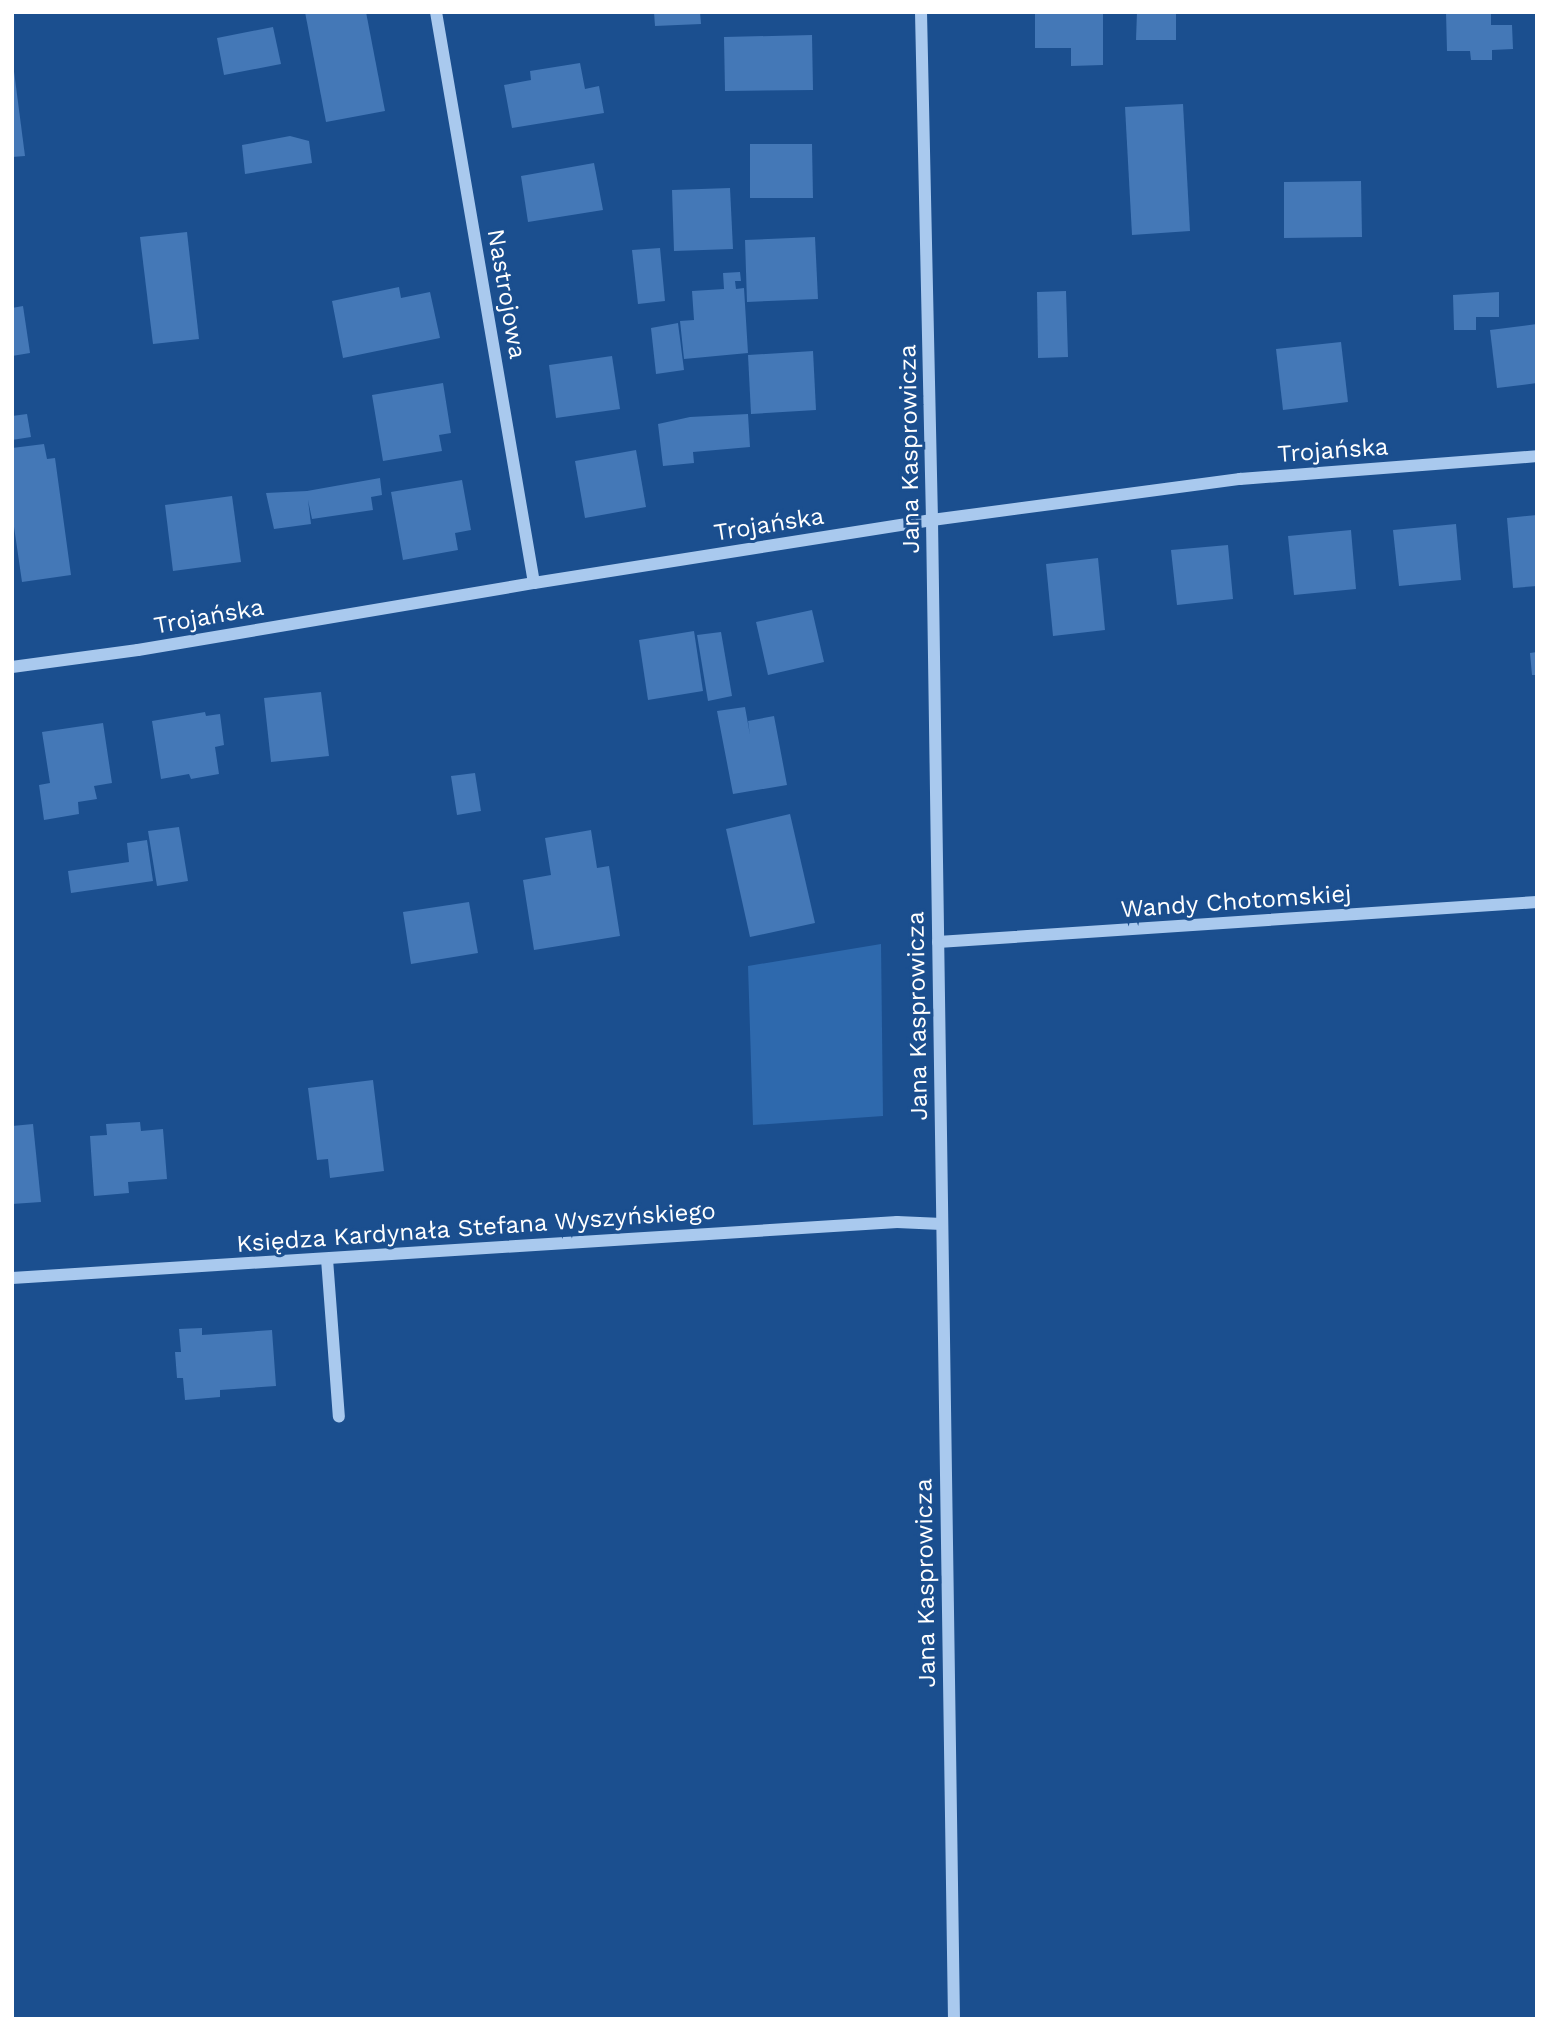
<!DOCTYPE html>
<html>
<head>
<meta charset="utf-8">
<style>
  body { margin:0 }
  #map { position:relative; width:1549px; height:2031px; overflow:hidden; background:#1b4f8f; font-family:"Work Sans",sans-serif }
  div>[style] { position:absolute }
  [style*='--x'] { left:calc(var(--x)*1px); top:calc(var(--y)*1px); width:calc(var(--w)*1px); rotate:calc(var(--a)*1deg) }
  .green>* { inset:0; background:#2e69ad }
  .building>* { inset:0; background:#4478b7 }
  .minor>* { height:12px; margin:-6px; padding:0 6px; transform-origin:6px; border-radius:6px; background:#a9c9ee }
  span { translate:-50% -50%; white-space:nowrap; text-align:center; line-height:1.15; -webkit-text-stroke:6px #1b4f8f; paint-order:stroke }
  .street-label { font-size:24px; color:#fff }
  .frame { position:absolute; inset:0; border:14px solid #fff; pointer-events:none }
</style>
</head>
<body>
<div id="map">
  <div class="green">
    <div style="clip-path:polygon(881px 944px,883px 1116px,753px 1125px,748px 966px)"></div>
  </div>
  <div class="building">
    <div style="clip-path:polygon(305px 12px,366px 12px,385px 111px,326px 122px)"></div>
    <div style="clip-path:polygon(654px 12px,700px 12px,701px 24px,655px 26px)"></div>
    <div style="clip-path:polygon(1035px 12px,1103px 12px,1103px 65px,1071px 66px,1071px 48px,1035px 48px)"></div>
    <div style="clip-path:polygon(1137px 12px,1176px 12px,1176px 40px,1136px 40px)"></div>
    <div style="clip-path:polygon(1446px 12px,1491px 12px,1491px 25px,1512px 25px,1513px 49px,1492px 50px,1492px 60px,1471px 60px,1470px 51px,1447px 51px)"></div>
    <div style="clip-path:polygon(273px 27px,281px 64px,224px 75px,217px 38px)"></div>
    <div style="clip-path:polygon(812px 35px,813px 90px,725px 91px,724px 37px)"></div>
    <div style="clip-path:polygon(12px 56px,25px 156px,12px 157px)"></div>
    <div style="clip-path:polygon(580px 63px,585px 89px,599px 86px,604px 113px,512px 128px,504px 85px,531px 80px,530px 71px)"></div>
    <div style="clip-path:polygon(1183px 104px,1190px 231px,1132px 235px,1125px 107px)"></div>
    <div style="clip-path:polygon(290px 136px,309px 141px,312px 163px,245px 174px,242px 145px)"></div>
    <div style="clip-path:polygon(750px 144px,812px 144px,813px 198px,750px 198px)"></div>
    <div style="clip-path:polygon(594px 163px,603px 210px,528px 222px,521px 176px)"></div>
    <div style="clip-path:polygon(1361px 181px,1362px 237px,1284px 238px,1284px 182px)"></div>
    <div style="clip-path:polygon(730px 188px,733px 249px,674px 251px,672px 190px)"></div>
    <div style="clip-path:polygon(187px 232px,199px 339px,153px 344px,140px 237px)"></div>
    <div style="clip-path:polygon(815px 237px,818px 299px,747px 302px,745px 240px)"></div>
    <div style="clip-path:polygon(660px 248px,665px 301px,638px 304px,632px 250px)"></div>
    <div style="clip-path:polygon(740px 272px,741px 281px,735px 281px,736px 289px,744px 288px,748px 353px,684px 359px,680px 321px,694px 320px,692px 291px,724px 289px,723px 273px)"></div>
    <div style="clip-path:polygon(399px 287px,401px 298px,430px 292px,440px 338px,343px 358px,332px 301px)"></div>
    <div style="clip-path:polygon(1066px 291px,1068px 357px,1038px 358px,1037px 292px)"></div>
    <div style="clip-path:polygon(1499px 292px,1499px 317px,1476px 317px,1476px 330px,1454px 330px,1453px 295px)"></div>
    <div style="clip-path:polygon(23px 306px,30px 353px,12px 356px,12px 308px)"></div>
    <div style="clip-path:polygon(678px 323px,684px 370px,656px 374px,651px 328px)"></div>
    <div style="clip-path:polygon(1537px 324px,1537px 383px,1497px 388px,1490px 330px)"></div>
    <div style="clip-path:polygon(1341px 342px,1348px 402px,1283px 410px,1276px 349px)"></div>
    <div style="clip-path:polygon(813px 351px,816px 410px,751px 414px,748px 355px)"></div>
    <div style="clip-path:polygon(612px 356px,620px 409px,556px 418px,549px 365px)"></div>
    <div style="clip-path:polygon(443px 383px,451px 433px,439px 435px,442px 451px,383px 461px,372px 395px)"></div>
    <div style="clip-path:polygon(27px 414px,31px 437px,12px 440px,12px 416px)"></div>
    <div style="clip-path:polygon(748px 414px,750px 447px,693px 452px,694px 463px,663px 466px,658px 424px,690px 417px)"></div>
    <div style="clip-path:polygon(44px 444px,47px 459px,55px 458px,71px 575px,22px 582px,12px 513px,12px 448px)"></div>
    <div style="clip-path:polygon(636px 450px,646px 507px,585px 518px,575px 461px)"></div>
    <div style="clip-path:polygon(380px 478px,382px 495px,371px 497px,373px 510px,312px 519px,308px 500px,311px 524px,274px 529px,266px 493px,307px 491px)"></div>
    <div style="clip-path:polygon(462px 480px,471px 530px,455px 533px,458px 550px,403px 560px,391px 492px)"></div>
    <div style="clip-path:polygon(232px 496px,241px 562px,173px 571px,165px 505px)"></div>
    <div style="clip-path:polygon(1537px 515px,1537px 586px,1513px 588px,1507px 518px)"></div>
    <div style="clip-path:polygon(1456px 524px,1461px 580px,1399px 586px,1393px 530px)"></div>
    <div style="clip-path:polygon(1351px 530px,1356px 589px,1294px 595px,1288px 536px)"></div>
    <div style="clip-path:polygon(1228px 545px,1233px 599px,1177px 605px,1171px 550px)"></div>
    <div style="clip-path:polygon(1098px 558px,1105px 630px,1053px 636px,1046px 564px)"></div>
    <div style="clip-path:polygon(812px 610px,824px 662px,768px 675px,756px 622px)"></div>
    <div style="clip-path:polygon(694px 631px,703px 691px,648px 700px,639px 640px)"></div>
    <div style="clip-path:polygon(721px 632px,732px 696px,708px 701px,697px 635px)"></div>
    <div style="clip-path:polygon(1537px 652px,1537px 675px,1532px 675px,1530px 653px)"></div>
    <div style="clip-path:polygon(321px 692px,329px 756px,271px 762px,264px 698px)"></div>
    <div style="clip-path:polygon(745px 707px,750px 735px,748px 721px,774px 716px,787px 785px,733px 794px,717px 711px)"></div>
    <div style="clip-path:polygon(205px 712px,206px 716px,220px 714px,224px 745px,215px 747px,219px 774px,191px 779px,189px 774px,161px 779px,152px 721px)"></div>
    <div style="clip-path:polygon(103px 723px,112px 783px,94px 786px,97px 799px,78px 802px,79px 814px,44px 820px,39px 785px,50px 783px,42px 732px)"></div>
    <div style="clip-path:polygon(475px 773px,481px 811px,457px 815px,451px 776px)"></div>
    <div style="clip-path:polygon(790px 814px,815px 923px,750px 937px,726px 829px)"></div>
    <div style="clip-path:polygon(179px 827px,188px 881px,157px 886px,148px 831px)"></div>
    <div style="clip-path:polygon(591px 830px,597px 868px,609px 866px,620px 936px,534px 950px,523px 880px,551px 875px,545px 838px)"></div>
    <div style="clip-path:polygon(147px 840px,153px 881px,71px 893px,68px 871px,129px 862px,127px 843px)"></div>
    <div style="clip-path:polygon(469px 902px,478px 953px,411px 964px,403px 912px)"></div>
    <div style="clip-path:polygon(373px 1080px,384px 1171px,330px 1178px,328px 1159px,317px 1160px,308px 1088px)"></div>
    <div style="clip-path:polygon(140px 1122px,141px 1131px,163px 1129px,167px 1179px,128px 1182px,129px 1193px,94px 1196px,90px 1136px,107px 1135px,106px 1124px)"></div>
    <div style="clip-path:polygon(33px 1124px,41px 1202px,12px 1204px,12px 1126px)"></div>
    <div style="clip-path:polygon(202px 1328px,202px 1335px,272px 1330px,276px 1386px,220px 1390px,220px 1397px,185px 1400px,183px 1378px,177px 1378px,175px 1352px,181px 1352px,179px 1329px)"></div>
  </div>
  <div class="minor">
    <div style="--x:436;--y:12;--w:579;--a:80.26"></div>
    <div style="--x:921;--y:12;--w:508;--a:88.76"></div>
    <div style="--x:932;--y:520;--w:1499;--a:89.16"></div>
    <div style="--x:12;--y:667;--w:127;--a:-7.7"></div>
    <div style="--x:138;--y:650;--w:402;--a:-9.6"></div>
    <div style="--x:534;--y:583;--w:403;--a:-9"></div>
    <div style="--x:932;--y:520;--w:311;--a:-7.6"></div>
    <div style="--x:1240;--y:479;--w:298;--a:-4.4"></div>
    <div style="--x:938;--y:942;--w:600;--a:-3.82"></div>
    <div style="--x:327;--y:1259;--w:158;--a:85.7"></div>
    <div style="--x:12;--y:1278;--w:887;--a:-3.62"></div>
    <div style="--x:897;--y:1222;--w:45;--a:2.5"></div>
  </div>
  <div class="street-label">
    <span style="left:506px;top:294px;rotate:80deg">Nastrojowa</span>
    <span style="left:910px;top:449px;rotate:-91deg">Jana Kasprowicza</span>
    <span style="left:1333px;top:451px;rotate:-4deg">Trojańska</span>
    <span style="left:769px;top:525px;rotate:-9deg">Trojańska</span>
    <span style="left:209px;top:617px;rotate:-10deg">Trojańska</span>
    <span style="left:1236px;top:902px;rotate:-4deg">Wandy Chotomskiej</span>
    <span style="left:918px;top:1016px;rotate:-91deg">Jana Kasprowicza</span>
    <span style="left:476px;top:1228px;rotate:-4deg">Księdza Kardynała Stefana Wyszyńskiego</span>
    <span style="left:926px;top:1583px;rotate:-91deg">Jana Kasprowicza</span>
  </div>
  <div class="frame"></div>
</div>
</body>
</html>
